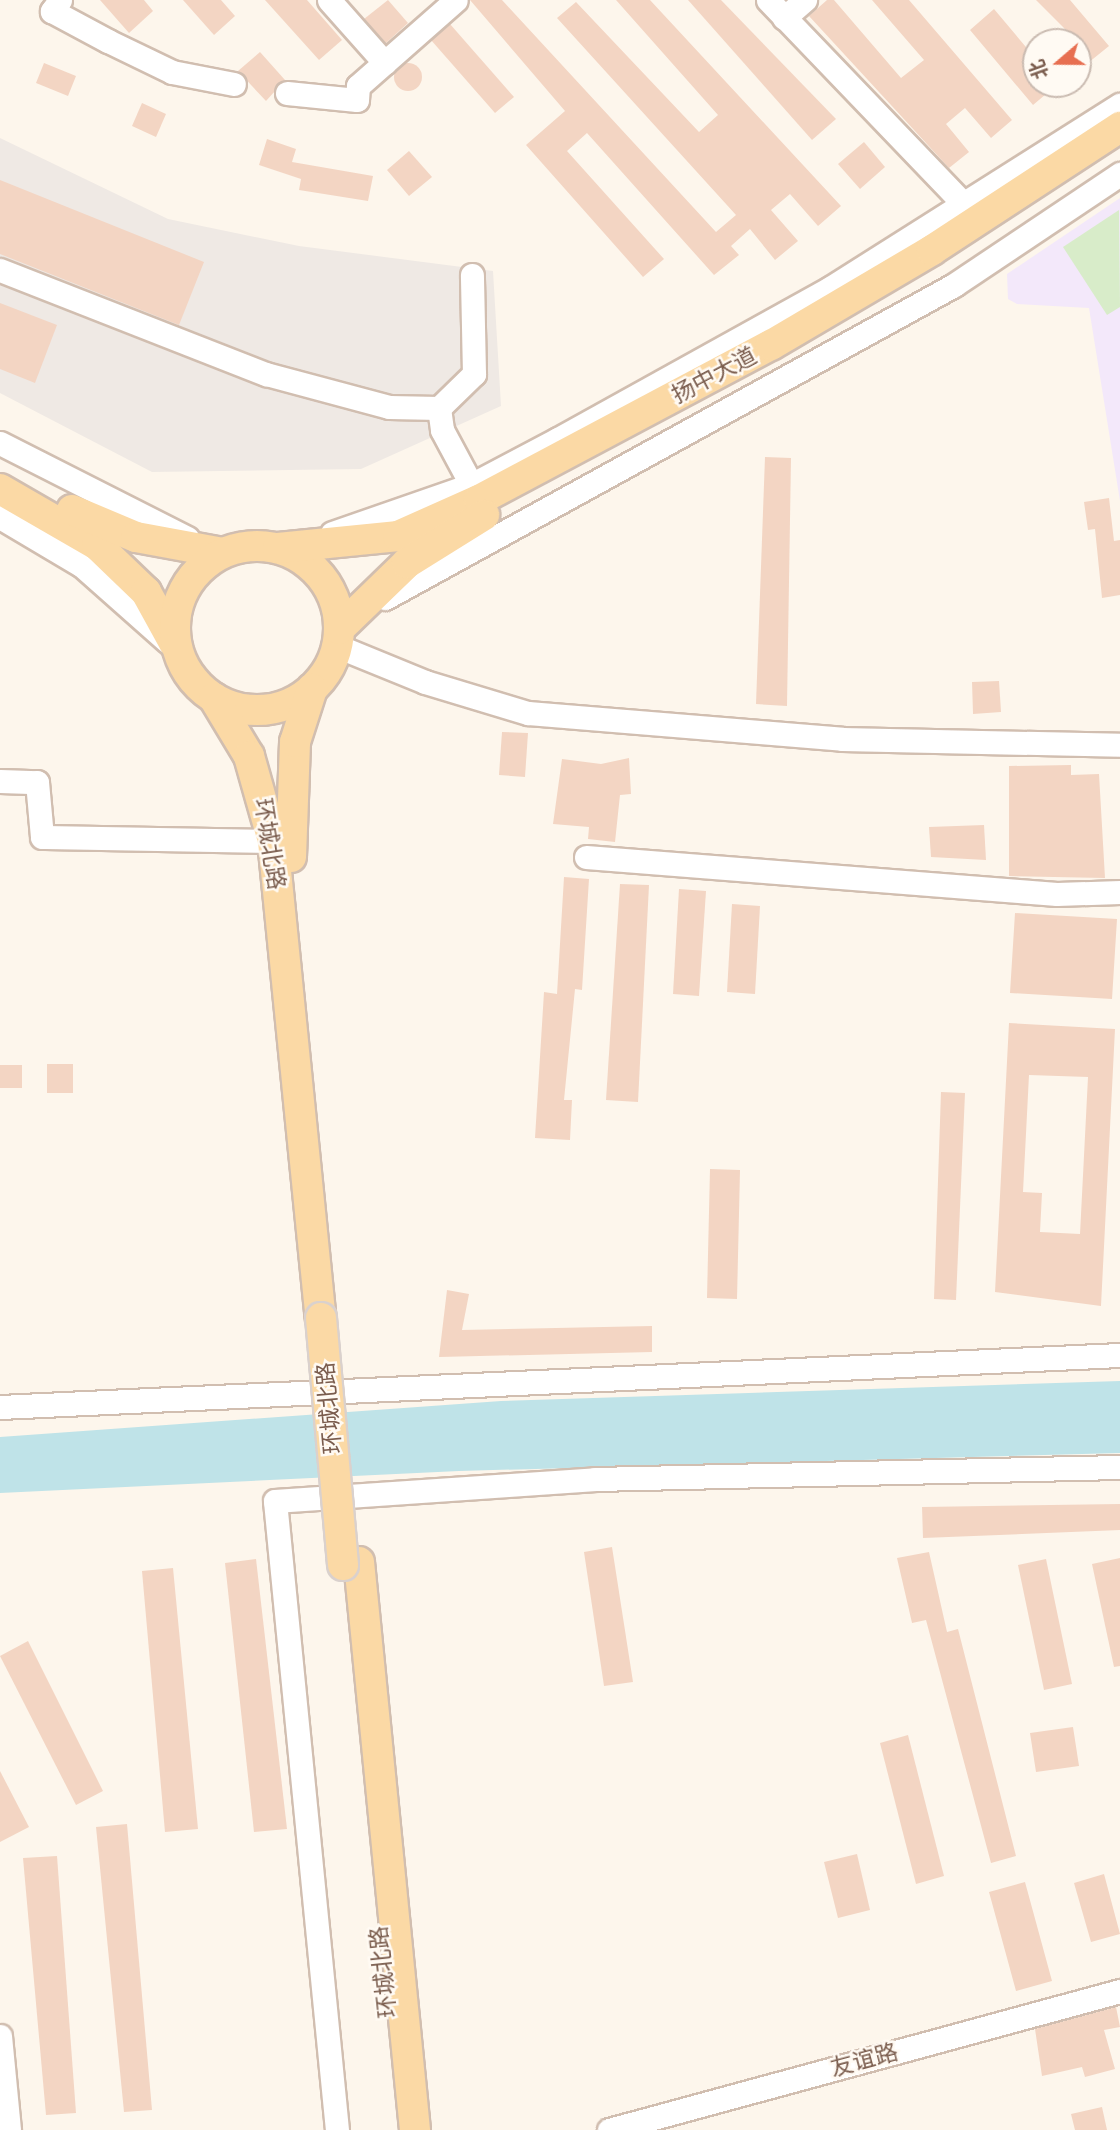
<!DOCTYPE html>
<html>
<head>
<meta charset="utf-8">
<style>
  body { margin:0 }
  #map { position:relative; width:1120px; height:2130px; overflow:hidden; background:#fdf6ec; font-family:Cabin,"Noto Sans SC",sans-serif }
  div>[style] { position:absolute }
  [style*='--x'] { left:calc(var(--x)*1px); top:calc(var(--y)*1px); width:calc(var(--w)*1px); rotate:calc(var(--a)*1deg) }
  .industrial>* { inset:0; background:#efe9e4 }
  .education>* { inset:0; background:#f3e8fa }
  .green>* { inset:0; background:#d8ecc9 }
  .water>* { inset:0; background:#bfe3e8 }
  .building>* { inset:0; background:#f3d5c3 }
  .round { border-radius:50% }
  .roads { filter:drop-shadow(2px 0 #d1beb0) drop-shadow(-2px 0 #d1beb0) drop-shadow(0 2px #d1beb0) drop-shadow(0 -2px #d1beb0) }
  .minor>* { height:23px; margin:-11.5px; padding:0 11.5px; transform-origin:11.5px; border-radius:11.5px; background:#fff }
  .major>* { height:30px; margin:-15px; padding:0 15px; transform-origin:15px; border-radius:15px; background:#fbd9a5 }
  .major>.ring { margin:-15px; padding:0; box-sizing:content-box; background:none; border:30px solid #fbd9a5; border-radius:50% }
  .bridges { filter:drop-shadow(2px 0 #dad1cd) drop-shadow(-2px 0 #dad1cd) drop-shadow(0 2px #dad1cd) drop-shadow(0 -2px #dad1cd) }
  .major-bridge>* { height:30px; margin:-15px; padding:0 15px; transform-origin:15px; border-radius:15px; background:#fbd9a5 }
  span { translate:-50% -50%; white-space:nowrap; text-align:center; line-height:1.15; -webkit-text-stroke:5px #fffaf3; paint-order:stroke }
  .street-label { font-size:23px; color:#7a5c4d }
  .north { position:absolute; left:1022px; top:28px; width:70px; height:70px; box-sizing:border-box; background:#fffaf3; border:2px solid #cabbb1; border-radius:50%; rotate:250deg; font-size:19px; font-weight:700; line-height:28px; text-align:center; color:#7a5c4d }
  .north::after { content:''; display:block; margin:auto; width:24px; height:32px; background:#e76f51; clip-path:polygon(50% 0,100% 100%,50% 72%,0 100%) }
</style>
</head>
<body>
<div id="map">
  <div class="industrial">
    <div style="clip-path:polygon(0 138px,168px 219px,299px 246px,493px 271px,501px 406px,361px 469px,152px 472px,0 393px)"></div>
  </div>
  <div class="education">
    <div style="clip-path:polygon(1120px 198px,1120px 501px,1089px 308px,1017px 304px,1008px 299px,1007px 274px)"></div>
  </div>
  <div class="green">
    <div style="clip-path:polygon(1119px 210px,1120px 307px,1107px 315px,1063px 247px)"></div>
  </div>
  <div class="water">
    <div style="clip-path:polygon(1120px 1381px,1120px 1453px,459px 1471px,0 1493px,0 1437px,501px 1401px)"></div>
  </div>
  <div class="building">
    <div style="clip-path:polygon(100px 0,144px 0,153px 11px,129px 33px)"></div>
    <div style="clip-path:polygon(183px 0,221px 0,235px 16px,214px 35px)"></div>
    <div style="clip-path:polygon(265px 0,307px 0,342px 40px,319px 60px)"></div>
    <div style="clip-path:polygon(388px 0,408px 23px,386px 43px,364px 19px)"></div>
    <div style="clip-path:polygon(470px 0,502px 0,716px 232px,736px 215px,557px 18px,576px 2px,699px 132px,718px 115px,616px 0,650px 0,841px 206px,818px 226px,790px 194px,771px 210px,798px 241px,775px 260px,750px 229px,731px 246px,739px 255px,714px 275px,587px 133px,567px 151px,664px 259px,643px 277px,526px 145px,565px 111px)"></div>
    <div style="clip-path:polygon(688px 0,721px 0,836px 119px,812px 140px)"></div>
    <div style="clip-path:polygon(827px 0,834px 0,901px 78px,924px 60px,872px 0,909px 0,1012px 120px,991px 138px,965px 108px,946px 124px,969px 152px,949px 168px,809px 16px)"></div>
    <div style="clip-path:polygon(1036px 0,1070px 0,1109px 46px,1088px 63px,1078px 42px)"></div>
    <div style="clip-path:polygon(994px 9px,1036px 59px,1036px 84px,1058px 84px,1033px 105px,970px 30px)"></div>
    <div style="clip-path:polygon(450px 24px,514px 97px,495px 113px,431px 40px)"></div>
    <div style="clip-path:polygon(260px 52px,285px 80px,266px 101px,238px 71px)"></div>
    <div class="round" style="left:394px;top:63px;width:28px;height:28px"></div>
    <div style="clip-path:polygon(44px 63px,76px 76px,68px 96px,36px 83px)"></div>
    <div style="clip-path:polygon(142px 103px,166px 114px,156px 137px,132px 126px)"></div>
    <div style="clip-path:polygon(267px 139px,296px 149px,292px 162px,373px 176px,368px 201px,299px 190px,301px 179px,259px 165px)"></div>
    <div style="clip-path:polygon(864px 142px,885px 167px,860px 189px,838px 164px)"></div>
    <div style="clip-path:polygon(409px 151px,432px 177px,409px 196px,387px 170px)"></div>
    <div style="clip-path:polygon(0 180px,204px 262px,179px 325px,0 254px)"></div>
    <div style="clip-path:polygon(0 303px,57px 325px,35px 383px,0 369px)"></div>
    <div style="clip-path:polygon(765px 457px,791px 458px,787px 706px,756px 704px)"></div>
    <div style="clip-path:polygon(1109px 498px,1114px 541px,1120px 540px,1120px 595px,1102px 598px,1095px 529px,1088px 530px,1084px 502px)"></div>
    <div style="clip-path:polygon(999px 681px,1001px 712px,973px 714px,972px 682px)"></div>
    <div style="clip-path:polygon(502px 732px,528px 733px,525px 777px,499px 775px)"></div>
    <div style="clip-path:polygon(629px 758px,631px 794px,620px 795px,615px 842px,588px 839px,589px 827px,553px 824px,562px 759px,601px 764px)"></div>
    <div style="clip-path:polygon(1071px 765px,1071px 775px,1099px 774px,1105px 878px,1009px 876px,1009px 766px)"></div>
    <div style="clip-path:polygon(984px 825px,986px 860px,931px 857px,929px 827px)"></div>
    <div style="clip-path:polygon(564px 877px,589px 879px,582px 990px,575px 989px,564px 1100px,572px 1100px,570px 1140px,535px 1138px,544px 992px,557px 994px)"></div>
    <div style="clip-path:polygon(620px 884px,649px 885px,638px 1102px,606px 1100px)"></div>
    <div style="clip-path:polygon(679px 889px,706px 891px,699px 996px,673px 994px)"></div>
    <div style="clip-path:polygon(732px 904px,760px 906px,755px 994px,727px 992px)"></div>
    <div style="clip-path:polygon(1015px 913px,1117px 919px,1112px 999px,1010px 993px)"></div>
    <div style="clip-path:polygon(evenodd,1009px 1023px,1115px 1029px,1101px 1306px,995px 1292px,1009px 1023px,1029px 1075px,1088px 1077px,1080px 1234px,1040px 1232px,1042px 1193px,1023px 1192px,1029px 1075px)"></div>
    <div style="clip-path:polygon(47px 1064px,73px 1064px,73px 1093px,47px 1093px)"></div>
    <div style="clip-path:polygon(0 1065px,22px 1065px,22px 1088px,0 1088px)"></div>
    <div style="clip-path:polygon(941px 1092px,965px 1093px,956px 1300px,934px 1299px)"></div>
    <div style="clip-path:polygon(710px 1169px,740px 1170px,737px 1299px,707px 1298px)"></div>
    <div style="clip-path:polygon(447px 1290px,469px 1294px,462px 1330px,652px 1326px,652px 1352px,439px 1357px)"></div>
    <div style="clip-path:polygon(1120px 1504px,1120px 1530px,923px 1538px,922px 1507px)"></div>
    <div style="clip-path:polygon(612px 1547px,633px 1682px,604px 1686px,584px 1552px)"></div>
    <div style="clip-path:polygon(929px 1552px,947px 1632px,958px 1629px,1016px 1856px,991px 1863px,926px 1620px,912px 1623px,897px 1558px)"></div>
    <div style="clip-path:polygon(1120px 1558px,1120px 1666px,1114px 1667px,1092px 1564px)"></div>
    <div style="clip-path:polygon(256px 1559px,287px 1829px,254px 1832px,225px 1563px)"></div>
    <div style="clip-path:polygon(1046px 1559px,1072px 1684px,1044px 1690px,1018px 1565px)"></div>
    <div style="clip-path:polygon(173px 1568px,198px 1829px,165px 1832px,142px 1571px)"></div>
    <div style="clip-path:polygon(28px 1641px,103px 1791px,76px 1805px,0 1656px)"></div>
    <div style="clip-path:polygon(1073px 1727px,1079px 1766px,1036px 1772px,1030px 1733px)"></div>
    <div style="clip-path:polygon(908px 1735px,944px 1876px,916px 1884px,880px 1743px)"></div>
    <div style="clip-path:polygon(0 1771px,29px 1827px,0 1842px)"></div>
    <div style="clip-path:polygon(127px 1824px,152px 2110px,124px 2112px,96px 1827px)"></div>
    <div style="clip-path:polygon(857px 1854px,870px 1910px,838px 1918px,824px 1862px)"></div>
    <div style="clip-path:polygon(57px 1856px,76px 2113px,46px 2115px,23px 1858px)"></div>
    <div style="clip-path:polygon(1104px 1874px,1120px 1934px,1091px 1942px,1074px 1883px)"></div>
    <div style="clip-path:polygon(1025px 1882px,1052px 1981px,1016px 1991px,989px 1892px)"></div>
    <div style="clip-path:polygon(1116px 2007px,1120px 2027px,1104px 2030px,1115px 2069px,1085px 2077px,1082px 2067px,1042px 2076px,1035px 2029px)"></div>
    <div style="clip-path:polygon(1102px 2107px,1107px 2130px,1075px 2130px,1071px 2114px)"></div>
  </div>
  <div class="roads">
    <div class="minor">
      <div style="--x:60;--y:0;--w:14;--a:126"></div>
      <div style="--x:52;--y:11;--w:64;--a:28.2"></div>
      <div style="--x:108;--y:41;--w:71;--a:25.8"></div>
      <div style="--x:172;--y:72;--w:63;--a:11"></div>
      <div style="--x:329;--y:0;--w:84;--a:48.4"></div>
      <div style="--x:768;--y:0;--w:298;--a:46.2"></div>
      <div style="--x:784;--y:18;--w:28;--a:-41"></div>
      <div style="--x:287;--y:93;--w:70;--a:5.7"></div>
      <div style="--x:357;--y:100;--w:14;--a:-86"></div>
      <div style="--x:358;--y:86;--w:130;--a:-41.3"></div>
      <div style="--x:0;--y:270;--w:286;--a:21.4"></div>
      <div style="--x:266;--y:374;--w:127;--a:15"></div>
      <div style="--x:389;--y:407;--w:50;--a:1.1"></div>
      <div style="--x:439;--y:408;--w:49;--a:-44.2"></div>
      <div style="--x:474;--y:374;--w:99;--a:-91.2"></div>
      <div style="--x:439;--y:408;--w:22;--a:82"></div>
      <div style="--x:442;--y:430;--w:76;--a:61.8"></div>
      <div style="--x:0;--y:443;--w:210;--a:26.9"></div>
      <div style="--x:0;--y:517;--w:94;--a:30.7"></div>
      <div style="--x:81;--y:565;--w:116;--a:41.5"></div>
      <div style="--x:332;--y:533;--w:147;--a:-19.1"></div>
      <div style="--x:471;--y:485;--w:98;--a:-27.9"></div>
      <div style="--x:558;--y:439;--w:311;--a:-29"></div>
      <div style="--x:830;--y:288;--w:343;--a:-32.3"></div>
      <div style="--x:385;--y:598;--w:649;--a:-28.81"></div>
      <div style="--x:954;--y:285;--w:200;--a:-33.8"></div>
      <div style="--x:337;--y:646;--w:95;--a:22.2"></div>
      <div style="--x:425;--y:682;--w:108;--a:16.8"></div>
      <div style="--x:528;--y:713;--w:315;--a:4.7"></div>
      <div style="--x:842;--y:739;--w:278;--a:1.2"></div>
      <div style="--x:0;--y:781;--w:37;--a:2"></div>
      <div style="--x:37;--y:782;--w:55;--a:84.8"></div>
      <div style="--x:42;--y:837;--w:231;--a:1"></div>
      <div style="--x:586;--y:857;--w:472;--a:4.5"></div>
      <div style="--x:1057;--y:894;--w:63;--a:-1.8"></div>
      <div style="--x:0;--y:1407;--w:1121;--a:-2.66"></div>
      <div style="--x:0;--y:2036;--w:94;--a:84.5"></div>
      <div style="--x:337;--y:2130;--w:632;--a:-95.63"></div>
      <div style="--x:275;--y:1501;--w:321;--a:-3.9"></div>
      <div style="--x:595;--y:1479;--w:525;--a:-1.31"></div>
      <div style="--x:609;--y:2130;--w:530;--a:-15.22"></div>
    </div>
    <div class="major">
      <div style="--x:0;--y:489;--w:112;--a:30"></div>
      <div style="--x:97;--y:545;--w:68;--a:43.8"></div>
      <div style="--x:146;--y:592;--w:58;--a:61.2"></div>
      <div style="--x:72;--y:510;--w:69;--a:22.9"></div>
      <div style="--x:136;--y:537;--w:87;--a:10.5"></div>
      <div class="ring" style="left:175px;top:546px;width:134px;height:134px"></div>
      <div style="--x:278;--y:548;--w:121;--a:-5.7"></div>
      <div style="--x:398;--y:536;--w:89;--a:-24"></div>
      <div style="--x:479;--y:500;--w:331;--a:-28"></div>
      <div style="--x:771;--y:345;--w:187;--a:-30.5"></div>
      <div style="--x:932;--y:250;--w:225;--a:-33.2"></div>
      <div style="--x:339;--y:629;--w:95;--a:-44.1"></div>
      <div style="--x:407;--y:563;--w:91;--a:-31.9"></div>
      <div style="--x:214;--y:698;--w:68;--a:58.9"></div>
      <div style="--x:249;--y:756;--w:88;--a:74.2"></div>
      <div style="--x:273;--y:841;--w:479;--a:84.3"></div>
      <div style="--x:291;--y:857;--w:115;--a:-88"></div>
      <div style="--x:295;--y:742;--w:56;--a:-72.2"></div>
      <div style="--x:359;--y:1562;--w:571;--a:84.37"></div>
    </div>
  </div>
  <div class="bridges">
    <div class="major-bridge">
      <div style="--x:321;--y:1318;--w:248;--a:84.9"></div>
    </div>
  </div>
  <div class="street-label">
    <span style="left:714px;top:375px;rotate:-28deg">扬中大道</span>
    <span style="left:270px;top:844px;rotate:81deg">环城北路</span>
    <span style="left:329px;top:1408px;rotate:-95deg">环城北路</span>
    <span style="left:383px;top:1972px;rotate:-96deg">环城北路</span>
    <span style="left:864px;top:2060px;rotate:-15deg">友谊路</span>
  </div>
  <div class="north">北</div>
</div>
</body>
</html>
